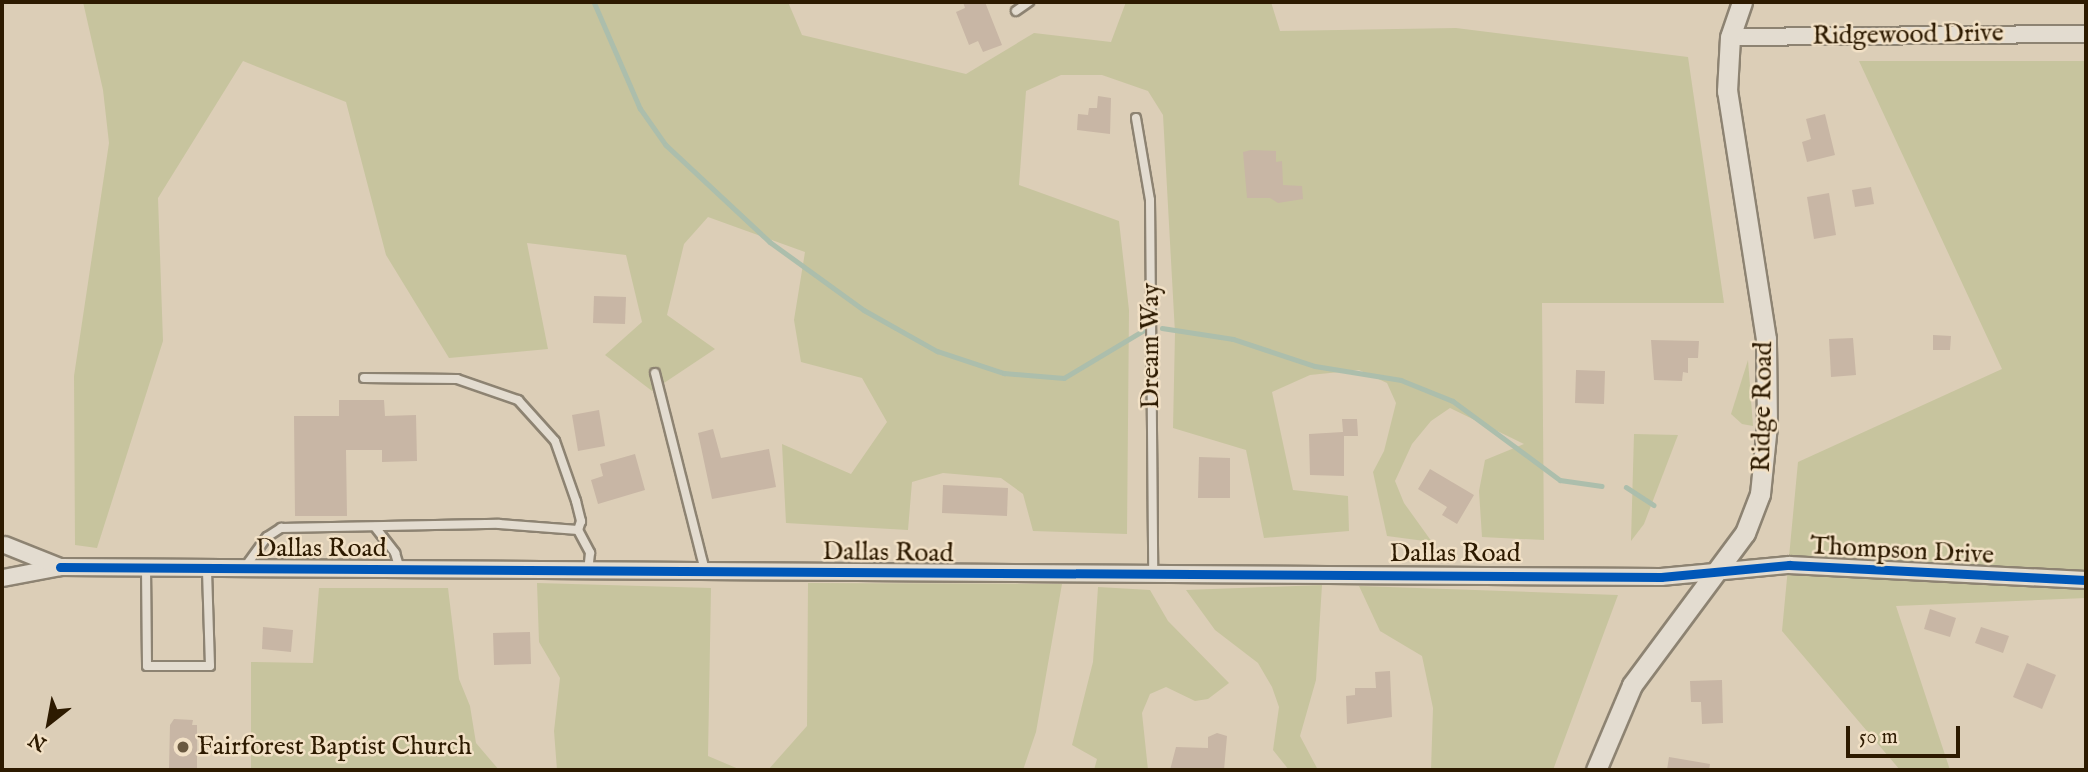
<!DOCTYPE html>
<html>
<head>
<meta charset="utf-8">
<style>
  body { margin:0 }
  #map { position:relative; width:2088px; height:772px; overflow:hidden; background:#dcceb7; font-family:"IM FELL English",serif }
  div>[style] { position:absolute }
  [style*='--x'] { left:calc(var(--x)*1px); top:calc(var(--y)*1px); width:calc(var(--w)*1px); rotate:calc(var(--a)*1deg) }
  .green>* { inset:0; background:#c7c49e }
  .stream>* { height:4.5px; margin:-2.25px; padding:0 2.25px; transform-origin:2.25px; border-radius:2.25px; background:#acbeac }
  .building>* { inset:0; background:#c8b6a5 }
  .roads { filter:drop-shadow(2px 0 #8d8372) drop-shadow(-2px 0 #8d8372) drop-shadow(0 2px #8d8372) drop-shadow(0 -2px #8d8372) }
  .service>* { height:8px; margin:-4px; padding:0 4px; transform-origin:4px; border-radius:4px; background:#e3dcd0 }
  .minor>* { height:16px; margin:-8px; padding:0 8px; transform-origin:8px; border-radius:8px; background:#e3dcd0 }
  .tertiary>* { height:19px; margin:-9.5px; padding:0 9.5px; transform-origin:9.5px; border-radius:9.5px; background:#e3dcd0 }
  .cycleway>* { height:9px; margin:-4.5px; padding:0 4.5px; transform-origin:4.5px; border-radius:4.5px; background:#0057b8 }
  .dots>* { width:19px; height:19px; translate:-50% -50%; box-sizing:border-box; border:4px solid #f2e1c6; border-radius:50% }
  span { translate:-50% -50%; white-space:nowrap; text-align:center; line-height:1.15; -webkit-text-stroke:5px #f2e1c6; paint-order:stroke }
  .street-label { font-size:26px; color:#2d1a00 }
  .poi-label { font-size:26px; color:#2d1a00 }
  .left { translate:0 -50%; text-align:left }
  .frame { position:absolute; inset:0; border:4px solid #2d1a00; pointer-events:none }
  .north { position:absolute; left:14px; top:688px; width:70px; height:70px; -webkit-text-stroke:5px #f2e1c6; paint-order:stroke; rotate:211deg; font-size:19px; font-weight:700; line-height:28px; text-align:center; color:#2d1a00 }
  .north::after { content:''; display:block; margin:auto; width:24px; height:32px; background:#2d1a00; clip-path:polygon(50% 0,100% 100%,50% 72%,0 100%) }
  .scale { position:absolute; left:1846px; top:726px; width:114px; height:32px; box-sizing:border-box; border:4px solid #2d1a00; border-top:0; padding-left:9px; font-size:21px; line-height:24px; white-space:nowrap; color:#2d1a00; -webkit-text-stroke:5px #f2e1c6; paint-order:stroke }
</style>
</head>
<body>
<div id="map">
  <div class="green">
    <div style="clip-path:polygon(83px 2px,788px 2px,802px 35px,966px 74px,1034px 33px,1111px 42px,1126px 2px,1271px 2px,1280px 31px,1456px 28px,1688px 57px,1724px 303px,1542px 303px,1544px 540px,1482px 537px,1479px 491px,1485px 460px,1524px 444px,1450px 408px,1431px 421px,1412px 444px,1395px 481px,1404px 503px,1432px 542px,1387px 536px,1373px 472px,1384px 451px,1396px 403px,1387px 383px,1359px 370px,1310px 375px,1272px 392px,1293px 490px,1348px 496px,1349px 531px,1264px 538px,1246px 450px,1173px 428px,1175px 333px,1163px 115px,1148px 91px,1102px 75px,1061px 75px,1026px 91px,1019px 185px,1119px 221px,1129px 310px,1127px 534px,1033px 531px,1023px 494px,1001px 478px,943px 473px,912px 482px,908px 530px,786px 523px,782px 444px,851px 474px,887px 422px,862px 378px,801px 362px,794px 320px,805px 252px,708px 217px,684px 244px,667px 315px,715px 349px,652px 391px,605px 355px,642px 322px,626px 255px,527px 243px,548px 349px,449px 358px,386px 255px,346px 102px,243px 61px,158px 198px,163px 341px,97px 548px,75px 545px,74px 376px,109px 143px,103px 90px)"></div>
    <div style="clip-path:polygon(1859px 61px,2086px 61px,2086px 598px,1896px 606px,1950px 770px,1900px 770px,1782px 631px,1798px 462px,2002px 369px)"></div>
    <div style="clip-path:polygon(1748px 360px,1753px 426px,1742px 424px,1731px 414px)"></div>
    <div style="clip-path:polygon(1634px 434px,1678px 435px,1644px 524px,1631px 541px)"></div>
    <div style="clip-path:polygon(537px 583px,711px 588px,708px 756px,741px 770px,557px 770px,554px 731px,560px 678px,539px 642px)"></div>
    <div style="clip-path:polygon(808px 583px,1062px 584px,1036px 732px,1023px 770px,768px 770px,807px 726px)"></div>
    <div style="clip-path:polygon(1322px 585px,1316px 680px,1300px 736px,1318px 770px,1289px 770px,1273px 750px,1279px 707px,1272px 687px,1258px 663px,1215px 630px,1186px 590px)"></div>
    <div style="clip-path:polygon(1359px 586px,1618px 595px,1553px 770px,1431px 770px,1433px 708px,1422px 656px,1380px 631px)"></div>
    <div style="clip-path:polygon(1098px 587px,1150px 590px,1168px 621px,1229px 683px,1208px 699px,1195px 701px,1166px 687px,1150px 694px,1142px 713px,1148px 770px,1094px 770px,1097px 759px,1072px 745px,1093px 662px)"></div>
    <div style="clip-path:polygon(319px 588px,448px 588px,459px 679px,470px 706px,476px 743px,499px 770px,251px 770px,251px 662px,313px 663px)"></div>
  </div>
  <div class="stream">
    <div style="--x:594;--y:2;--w:116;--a:66.5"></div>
    <div style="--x:640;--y:108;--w:45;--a:54.9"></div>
    <div style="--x:666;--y:145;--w:142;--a:43"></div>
    <div style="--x:770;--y:242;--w:116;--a:35.9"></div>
    <div style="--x:864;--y:310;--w:84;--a:29.3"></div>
    <div style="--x:937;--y:351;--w:71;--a:18.2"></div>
    <div style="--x:1004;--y:373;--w:60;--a:4.8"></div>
    <div style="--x:1064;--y:378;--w:96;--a:-30.9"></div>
    <div style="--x:1162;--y:328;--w:72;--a:8.8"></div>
    <div style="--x:1233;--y:339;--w:86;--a:18.2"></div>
    <div style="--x:1315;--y:366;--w:87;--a:9.2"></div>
    <div style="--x:1401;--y:380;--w:56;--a:22"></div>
    <div style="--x:1453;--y:401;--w:133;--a:36.4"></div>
    <div style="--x:1560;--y:480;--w:42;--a:8.1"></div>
    <div style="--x:1626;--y:487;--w:33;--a:33"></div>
  </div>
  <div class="building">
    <div style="clip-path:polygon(963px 2px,985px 2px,1002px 45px,983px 52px,978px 41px,969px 45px,956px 12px,965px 8px)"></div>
    <div style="clip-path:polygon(1098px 96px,1111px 98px,1110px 134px,1077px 130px,1078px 114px,1088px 115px,1089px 108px,1097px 108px)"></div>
    <div style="clip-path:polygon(1825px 114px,1835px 155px,1807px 162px,1802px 142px,1811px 139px,1806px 119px)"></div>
    <div style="clip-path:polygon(1251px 150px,1276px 151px,1276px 162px,1282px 161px,1283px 185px,1302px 186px,1303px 199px,1278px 203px,1270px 198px,1247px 198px,1243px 152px)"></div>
    <div style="clip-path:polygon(1871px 187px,1874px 204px,1855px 207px,1852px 190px)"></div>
    <div style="clip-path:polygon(1829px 193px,1836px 235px,1814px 239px,1807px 197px)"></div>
    <div style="clip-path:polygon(594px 296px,626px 297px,625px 324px,593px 323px)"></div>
    <div style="clip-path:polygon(1933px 335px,1951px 336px,1950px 350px,1933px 350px)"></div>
    <div style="clip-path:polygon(1853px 338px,1856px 375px,1831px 377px,1829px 339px)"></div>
    <div style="clip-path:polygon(1651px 340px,1699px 341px,1698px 358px,1688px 358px,1688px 373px,1683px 372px,1682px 381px,1654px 380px)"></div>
    <div style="clip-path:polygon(1576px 370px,1605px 371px,1604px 404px,1575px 403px)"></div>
    <div style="clip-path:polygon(339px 400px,384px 400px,385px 416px,416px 415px,417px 461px,382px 462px,382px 450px,346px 450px,347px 516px,295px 516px,294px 416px,339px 416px)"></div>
    <div style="clip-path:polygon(599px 410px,605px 446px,578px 451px,572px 415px)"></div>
    <div style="clip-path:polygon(1342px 419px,1357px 419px,1358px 436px,1344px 436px,1344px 476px,1310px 475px,1309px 434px,1343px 432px)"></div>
    <div style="clip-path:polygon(713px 429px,721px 458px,769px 449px,776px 487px,712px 499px,698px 433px)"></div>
    <div style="clip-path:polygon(635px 454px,645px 490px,598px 504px,591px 480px,603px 476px,600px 464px)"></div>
    <div style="clip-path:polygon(1199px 457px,1230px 458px,1230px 498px,1198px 498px)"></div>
    <div style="clip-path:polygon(1430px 469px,1474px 495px,1457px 524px,1442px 515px,1447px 507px,1418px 489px)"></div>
    <div style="clip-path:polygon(943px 485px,1008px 488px,1007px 516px,942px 513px)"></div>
    <div style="clip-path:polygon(1930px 609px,1956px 618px,1950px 637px,1924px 629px)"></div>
    <div style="clip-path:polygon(263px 627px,293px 630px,291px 652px,262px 649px)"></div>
    <div style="clip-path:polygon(1981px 627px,2009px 636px,2003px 653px,1975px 643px)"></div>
    <div style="clip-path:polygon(530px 632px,531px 664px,494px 665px,493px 633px)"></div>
    <div style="clip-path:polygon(2027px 663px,2056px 675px,2042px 709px,2013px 697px)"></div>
    <div style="clip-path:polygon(1390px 671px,1392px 717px,1347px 724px,1346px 696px,1355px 695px,1355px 688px,1376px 688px,1375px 672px)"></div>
    <div style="clip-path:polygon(1722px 680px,1723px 723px,1702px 724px,1701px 702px,1691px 702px,1690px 681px)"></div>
    <div style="clip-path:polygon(174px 719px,193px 720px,192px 725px,197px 725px,197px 770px,169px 769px,170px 725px)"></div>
    <div style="clip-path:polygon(1217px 733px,1227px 736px,1224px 770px,1170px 770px,1176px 747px,1208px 748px,1208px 737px)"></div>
    <div style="clip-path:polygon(1669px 757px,1710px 764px,1709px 770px,1667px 770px)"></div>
  </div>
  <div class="roads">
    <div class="service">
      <div style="--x:1016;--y:11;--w:16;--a:-35"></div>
      <div style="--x:1136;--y:118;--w:83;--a:80.3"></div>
      <div style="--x:1150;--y:200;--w:374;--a:89.5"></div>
      <div style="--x:655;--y:373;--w:204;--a:75.8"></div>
      <div style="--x:364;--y:378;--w:93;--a:0.6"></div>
      <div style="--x:457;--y:379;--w:65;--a:19"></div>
      <div style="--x:518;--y:400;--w:55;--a:47.9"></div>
      <div style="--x:555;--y:441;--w:64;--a:70.7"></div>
      <div style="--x:576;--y:501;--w:21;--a:76"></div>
      <div style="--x:581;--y:521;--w:9;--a:108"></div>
      <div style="--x:375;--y:527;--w:33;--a:52"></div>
      <div style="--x:395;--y:553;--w:17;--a:73"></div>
      <div style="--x:245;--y:567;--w:37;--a:-54"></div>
      <div style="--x:267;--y:537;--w:17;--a:-33"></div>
      <div style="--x:281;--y:528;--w:218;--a:-1.1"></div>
      <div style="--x:499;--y:524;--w:79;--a:4.3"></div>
      <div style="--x:578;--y:530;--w:26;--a:62"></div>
      <div style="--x:590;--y:553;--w:18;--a:96"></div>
      <div style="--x:146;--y:568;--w:98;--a:89.4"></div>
      <div style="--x:147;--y:666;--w:63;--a:0"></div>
      <div style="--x:210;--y:666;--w:97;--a:-91.8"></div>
    </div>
    <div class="minor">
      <div style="--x:1730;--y:37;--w:356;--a:-0.5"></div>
      <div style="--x:60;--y:567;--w:1601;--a:0.36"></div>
      <div style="--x:1661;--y:577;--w:129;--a:-5.4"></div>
      <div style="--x:1789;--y:565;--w:297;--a:2.9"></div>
      <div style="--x:3;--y:578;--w:58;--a:-10.9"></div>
      <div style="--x:60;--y:567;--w:59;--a:-158.2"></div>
    </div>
    <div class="tertiary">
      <div style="--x:1596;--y:770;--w:92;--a:-67"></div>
      <div style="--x:1632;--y:685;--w:189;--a:-53.4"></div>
      <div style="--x:1745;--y:533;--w:42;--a:-69"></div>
      <div style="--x:1760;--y:494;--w:69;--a:-84.2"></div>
      <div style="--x:1767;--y:425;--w:86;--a:-90.7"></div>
      <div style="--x:1766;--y:339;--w:251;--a:-98.9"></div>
      <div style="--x:1727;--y:91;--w:54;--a:-86.8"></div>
      <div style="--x:1730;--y:37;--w:37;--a:-71"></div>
    </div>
  </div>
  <div class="cycleway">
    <div style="--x:60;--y:567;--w:1601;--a:0.36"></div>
    <div style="--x:1661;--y:577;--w:129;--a:-5.4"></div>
    <div style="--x:1789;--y:565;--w:297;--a:2.9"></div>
  </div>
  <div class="dots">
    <div style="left:183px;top:747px;background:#6a5940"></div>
  </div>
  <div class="street-label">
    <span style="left:1908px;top:35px;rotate:-1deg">Ridgewood Drive</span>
    <span style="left:1151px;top:346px;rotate:-90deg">Dream Way</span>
    <span style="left:1763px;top:407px;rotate:-89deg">Ridge Road</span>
    <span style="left:321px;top:549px">Dallas Road</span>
    <span style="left:1902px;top:551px;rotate:3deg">Thompson Drive</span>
    <span style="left:888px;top:553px;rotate:1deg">Dallas Road</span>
    <span style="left:1455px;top:554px">Dallas Road</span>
  </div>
  <div class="poi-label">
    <span class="left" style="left:197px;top:747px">Fairforest Baptist Church</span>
  </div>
  <div class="frame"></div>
  <div class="north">N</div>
  <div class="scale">50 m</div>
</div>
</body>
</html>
